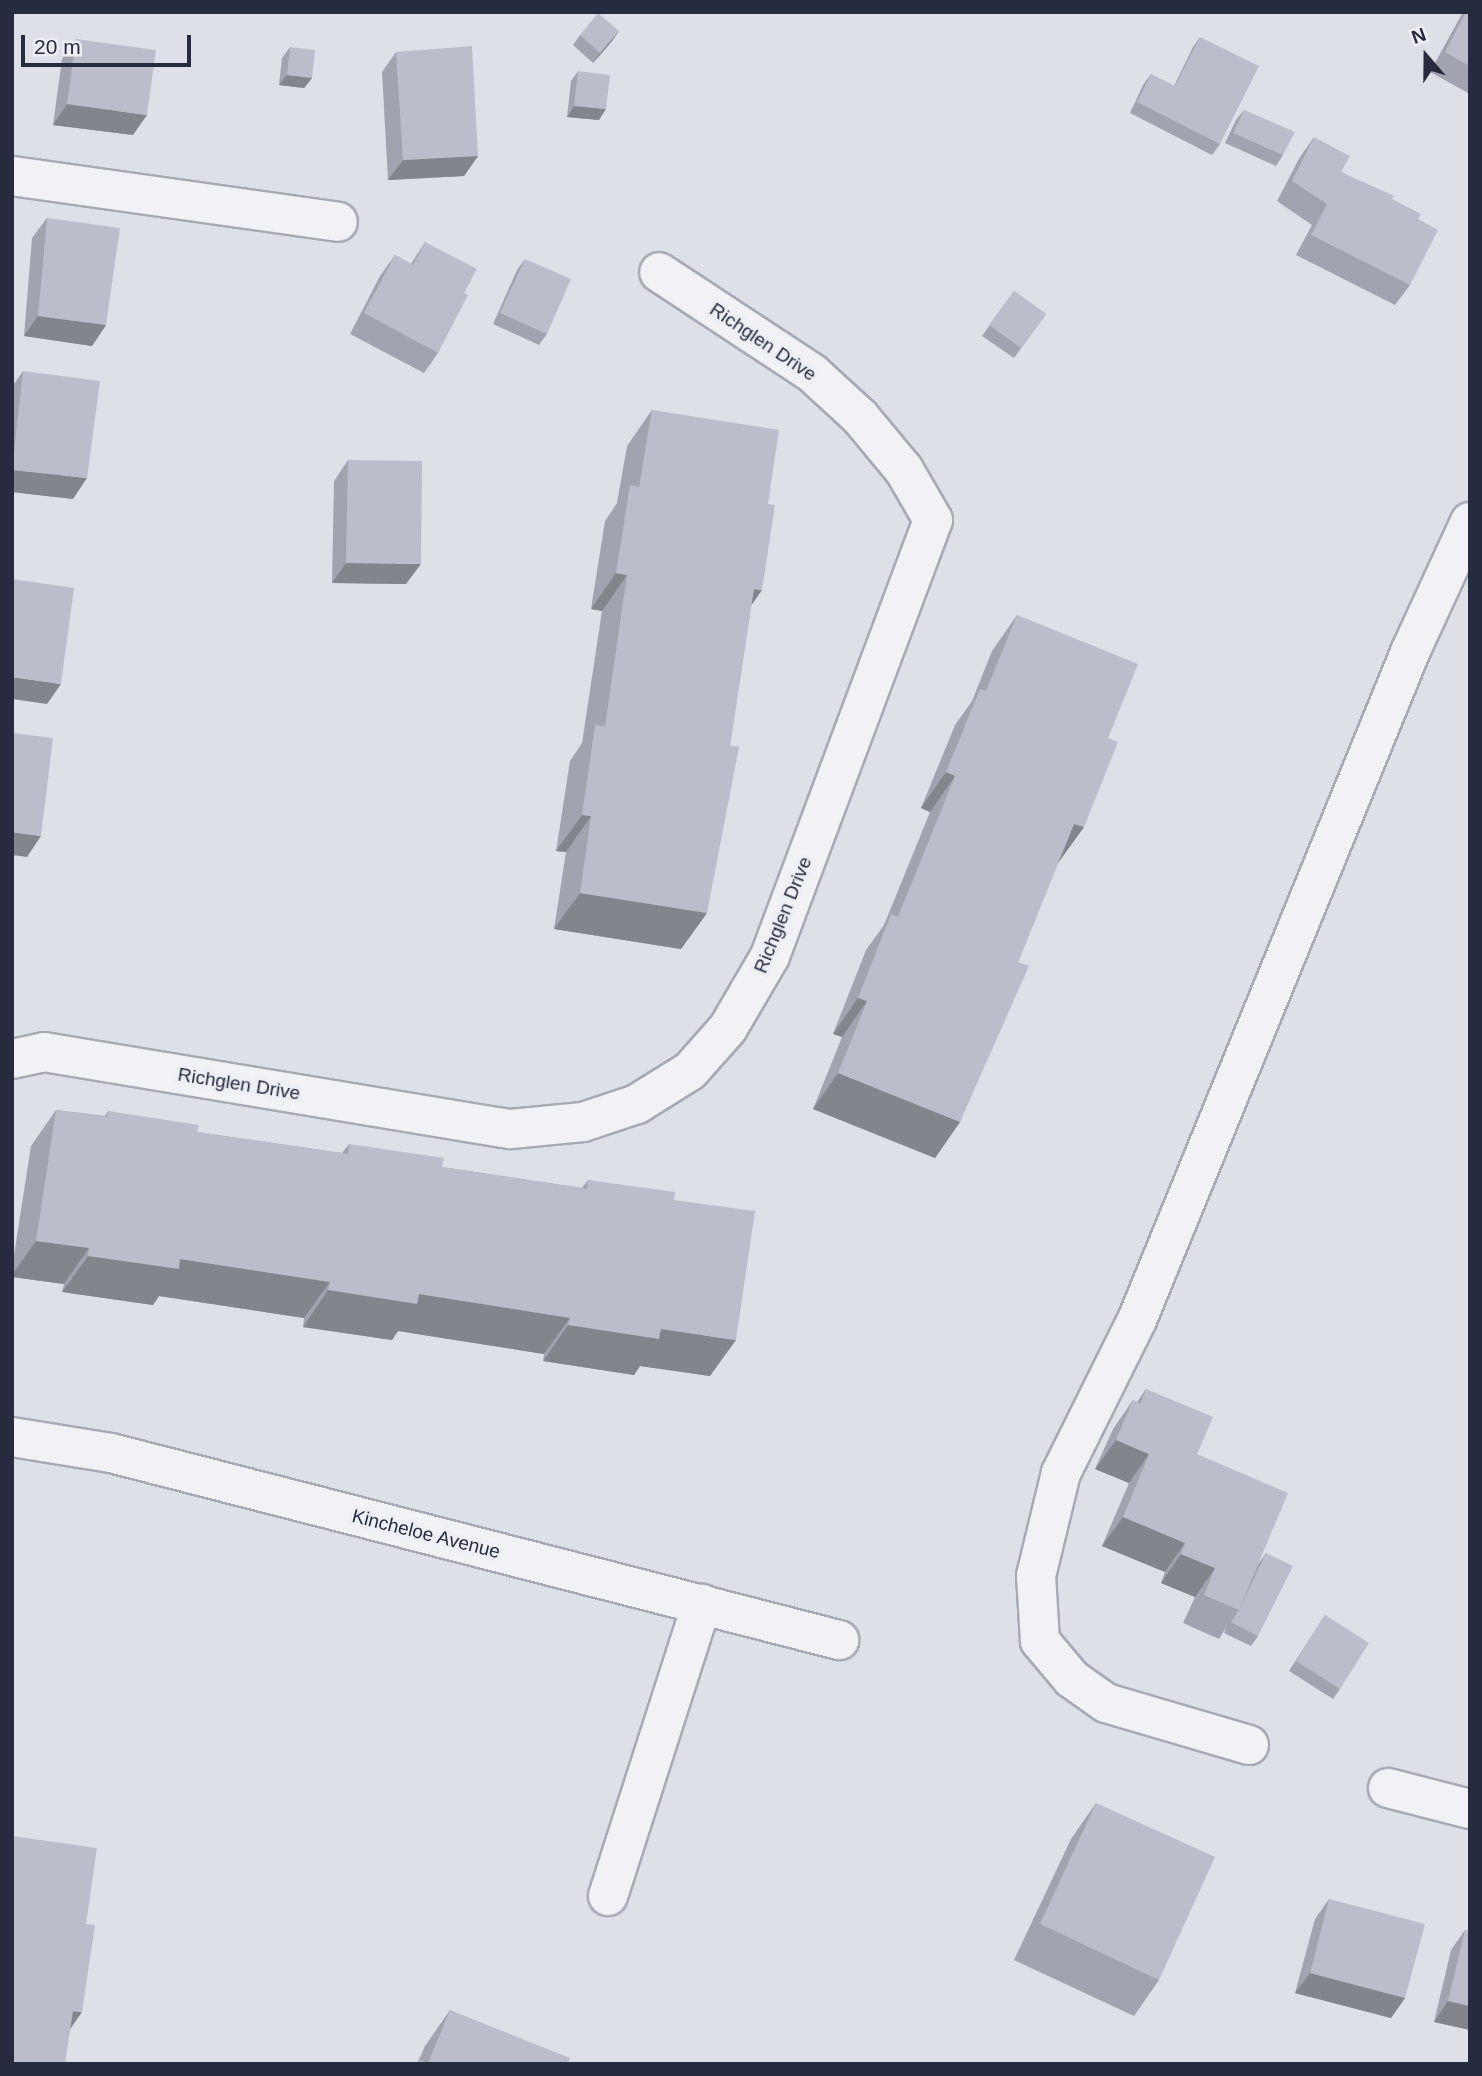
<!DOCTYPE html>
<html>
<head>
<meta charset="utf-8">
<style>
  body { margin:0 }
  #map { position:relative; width:1482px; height:2076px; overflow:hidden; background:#dee0e8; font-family:Helvetica,sans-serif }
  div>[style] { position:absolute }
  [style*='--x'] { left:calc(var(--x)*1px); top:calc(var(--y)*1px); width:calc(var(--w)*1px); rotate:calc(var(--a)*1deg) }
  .roads { filter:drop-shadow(2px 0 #a7aab5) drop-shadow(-2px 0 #a7aab5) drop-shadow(0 2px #a7aab5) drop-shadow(0 -2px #a7aab5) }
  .minor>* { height:38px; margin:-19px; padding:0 19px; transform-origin:19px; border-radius:19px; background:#f1f1f6 }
  .wall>* { inset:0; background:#a1a3ae }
  .shaded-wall>* { inset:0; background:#83858d }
  .building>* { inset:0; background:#bbbeca }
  span { translate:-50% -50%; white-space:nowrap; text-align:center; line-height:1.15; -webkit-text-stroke:7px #edeff5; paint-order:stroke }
  .street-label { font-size:19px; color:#272b3f }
  .frame { position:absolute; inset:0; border:14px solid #272b3f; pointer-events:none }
  .north { position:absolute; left:1391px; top:21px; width:70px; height:70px; -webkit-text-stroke:5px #edeff5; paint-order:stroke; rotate:340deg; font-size:19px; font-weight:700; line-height:28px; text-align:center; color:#272b3f }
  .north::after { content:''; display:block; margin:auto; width:24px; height:32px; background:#272b3f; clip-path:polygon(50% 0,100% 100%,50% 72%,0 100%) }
  .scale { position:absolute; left:21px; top:35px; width:170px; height:32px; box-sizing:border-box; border:4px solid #272b3f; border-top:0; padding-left:9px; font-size:21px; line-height:24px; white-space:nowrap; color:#272b3f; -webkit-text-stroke:5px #edeff5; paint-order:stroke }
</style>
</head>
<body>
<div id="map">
  <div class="roads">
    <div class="minor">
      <div style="--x:12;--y:176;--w:329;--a:8"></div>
      <div style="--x:12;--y:1059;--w:33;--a:-12"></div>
      <div style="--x:44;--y:1052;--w:473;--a:9.4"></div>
      <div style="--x:511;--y:1129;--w:72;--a:-5.6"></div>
      <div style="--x:583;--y:1122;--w:57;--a:-18.4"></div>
      <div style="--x:637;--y:1104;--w:62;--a:-31.9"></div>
      <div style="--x:690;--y:1071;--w:57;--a:-48.5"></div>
      <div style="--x:728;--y:1028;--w:83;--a:-59.7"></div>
      <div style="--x:770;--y:956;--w:465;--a:-69.5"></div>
      <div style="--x:933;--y:520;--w:58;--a:-120.1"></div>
      <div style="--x:904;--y:470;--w:69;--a:-129.7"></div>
      <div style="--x:860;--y:417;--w:65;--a:-137.5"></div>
      <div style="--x:812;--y:373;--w:183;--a:-146.6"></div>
      <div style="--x:12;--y:1437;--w:100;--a:9.2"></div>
      <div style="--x:111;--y:1453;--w:752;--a:14.41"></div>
      <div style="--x:1249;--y:1745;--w:149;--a:-163.6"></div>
      <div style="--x:1106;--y:1703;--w:42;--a:-144.8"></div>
      <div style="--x:1072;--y:1679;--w:50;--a:-130.1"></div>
      <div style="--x:1040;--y:1641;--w:65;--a:-93.5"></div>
      <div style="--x:1036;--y:1576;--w:106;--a:-76.4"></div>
      <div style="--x:1061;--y:1473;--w:171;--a:-63.6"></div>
      <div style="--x:1137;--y:1320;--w:724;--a:-67.76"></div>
      <div style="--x:1411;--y:650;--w:141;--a:-65.3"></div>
      <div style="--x:1388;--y:1788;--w:85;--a:14.4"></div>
      <div style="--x:608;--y:1896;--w:307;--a:-72.2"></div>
    </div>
  </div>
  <div class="wall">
    <div style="clip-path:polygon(1463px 12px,1470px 12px,1470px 94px,1430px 72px)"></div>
    <div style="clip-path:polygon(619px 31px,612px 41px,593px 63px,573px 45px,580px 35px)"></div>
    <div style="clip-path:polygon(1200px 37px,1220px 144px,1212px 155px,1130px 113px,1143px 85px,1151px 74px,1174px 86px,1193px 47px)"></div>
    <div style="clip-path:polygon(76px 39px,133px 135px,53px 125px,62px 59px)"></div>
    <div style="clip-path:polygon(290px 47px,312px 78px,304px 88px,279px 85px,282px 58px)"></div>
    <div style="clip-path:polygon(396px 52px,478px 156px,464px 176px,388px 180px,382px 72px)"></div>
    <div style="clip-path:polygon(578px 71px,599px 120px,567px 117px,571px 81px)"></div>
    <div style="clip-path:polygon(1244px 110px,1283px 155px,1276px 166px,1225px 143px,1236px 120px)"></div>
    <div style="clip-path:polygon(1314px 137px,1341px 172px,1392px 199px,1418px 219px,1410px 285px,1395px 305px,1296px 255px,1312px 225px,1277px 201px,1300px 157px)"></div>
    <div style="clip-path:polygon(47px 218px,106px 325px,92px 346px,24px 336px,32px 238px)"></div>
    <div style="clip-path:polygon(425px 242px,464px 293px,438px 353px,424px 373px,350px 334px,380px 276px,395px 255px,411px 264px)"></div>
    <div style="clip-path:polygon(525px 259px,547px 334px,539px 345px,493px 324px,517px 270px)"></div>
    <div style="clip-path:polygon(1014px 291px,1046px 314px,1014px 358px,982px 336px)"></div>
    <div style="clip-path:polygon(23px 371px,73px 499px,12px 492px,12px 387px)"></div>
    <div style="clip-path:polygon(652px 410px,751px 606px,730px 745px,707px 913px,681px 949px,554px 929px,566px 852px,556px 851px,570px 761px,582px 743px,602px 611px,591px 609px,605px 521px,617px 503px,627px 446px)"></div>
    <div style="clip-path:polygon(348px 460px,406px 584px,332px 583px,334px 481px)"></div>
    <div style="clip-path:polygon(1017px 615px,1108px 738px,1084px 827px,1058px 863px,1018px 962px,960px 1122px,935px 1158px,813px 1109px,842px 1037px,833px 1034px,866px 950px,884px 925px,930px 812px,921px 808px,955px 725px,972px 701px,992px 651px)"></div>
    <div style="clip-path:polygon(56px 1110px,105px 1116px,108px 1111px,197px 1132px,342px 1153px,349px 1144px,442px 1167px,582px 1188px,588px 1180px,674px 1200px,710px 1376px,640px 1366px,634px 1375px,543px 1361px,544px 1354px,398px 1331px,392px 1340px,303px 1327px,304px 1318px,159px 1296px,153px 1305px,62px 1292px,64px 1284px,12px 1277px,12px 1268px,31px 1146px)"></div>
    <div style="clip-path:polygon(1146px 1389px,1197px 1454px,1259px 1563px,1266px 1553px,1258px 1636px,1251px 1646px,1224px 1633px,1227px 1626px,1219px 1639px,1183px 1623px,1195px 1597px,1161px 1583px,1165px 1572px,1102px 1546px,1129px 1483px,1095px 1469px,1113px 1429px,1133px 1400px,1137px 1402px)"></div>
    <div style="clip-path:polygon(1325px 1615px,1340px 1689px,1333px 1699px,1289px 1671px)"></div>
    <div style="clip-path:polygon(1096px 1803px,1159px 1980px,1134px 2016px,1014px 1960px,1071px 1839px)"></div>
    <div style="clip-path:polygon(1329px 1899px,1405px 1998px,1391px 2018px,1295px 1993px,1315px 1919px)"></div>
    <div style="clip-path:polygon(1465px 1930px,1470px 1931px,1470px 2030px,1434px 2022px,1451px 1950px)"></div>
    <div style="clip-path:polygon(450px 2010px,568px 2064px,417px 2064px,425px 2046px)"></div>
  </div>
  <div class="shaded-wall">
    <div style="clip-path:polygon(619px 31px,612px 41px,593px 63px,600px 53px)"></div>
    <div style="clip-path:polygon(287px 75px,312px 78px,304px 88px,279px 85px)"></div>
    <div style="clip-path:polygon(67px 104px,147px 115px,133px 135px,53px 125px)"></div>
    <div style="clip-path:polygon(574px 106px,606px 109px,599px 120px,567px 117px)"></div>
    <div style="clip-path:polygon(478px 156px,464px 176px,388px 180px,403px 160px)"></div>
    <div style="clip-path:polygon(38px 316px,106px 325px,92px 346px,24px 336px)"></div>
    <div style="clip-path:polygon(12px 470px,87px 478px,73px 499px,12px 492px)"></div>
    <div style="clip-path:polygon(346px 563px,421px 564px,406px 584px,332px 583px)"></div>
    <div style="clip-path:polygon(616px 573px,627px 575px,602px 611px,591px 609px)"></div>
    <div style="clip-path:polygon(754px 589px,762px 590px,737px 626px)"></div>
    <div style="clip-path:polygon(12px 677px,61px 684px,47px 704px,12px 699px)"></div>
    <div style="clip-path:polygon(946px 772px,955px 776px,930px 812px,921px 808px)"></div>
    <div style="clip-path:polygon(582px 815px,591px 816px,566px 852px,556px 851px)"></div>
    <div style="clip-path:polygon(1074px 824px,1084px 827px,1058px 863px)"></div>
    <div style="clip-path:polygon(12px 832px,41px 836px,27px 857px,12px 855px)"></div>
    <div style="clip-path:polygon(580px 893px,707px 913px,681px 949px,554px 929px)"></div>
    <div style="clip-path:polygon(858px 998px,867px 1001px,842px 1037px,833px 1034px)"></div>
    <div style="clip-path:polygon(838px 1073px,960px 1122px,935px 1158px,813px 1109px)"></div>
    <div style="clip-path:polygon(36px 1241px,89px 1248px,64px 1284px,12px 1277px,12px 1275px)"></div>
    <div style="clip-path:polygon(88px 1256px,180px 1259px,330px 1282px,304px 1318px,159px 1296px,153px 1305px,62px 1292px)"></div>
    <div style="clip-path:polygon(328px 1290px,419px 1294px,570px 1318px,544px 1354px,398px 1331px,392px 1340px,303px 1327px)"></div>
    <div style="clip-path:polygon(568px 1325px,661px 1329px,736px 1340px,710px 1376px,640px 1366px,634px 1375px,543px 1361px)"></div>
    <div style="clip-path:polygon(1116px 1440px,1149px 1454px,1129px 1483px,1095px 1469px)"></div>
    <div style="clip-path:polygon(1123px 1517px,1185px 1543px,1165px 1572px,1102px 1546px)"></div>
    <div style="clip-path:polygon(1181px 1554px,1215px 1568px,1195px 1597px,1161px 1583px)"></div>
    <div style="clip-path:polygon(1310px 1973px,1405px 1998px,1391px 2018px,1295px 1993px)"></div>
    <div style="clip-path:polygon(1448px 2001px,1470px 2006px,1470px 2030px,1434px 2022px)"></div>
    <div style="clip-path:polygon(73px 2011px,82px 2012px,57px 2048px)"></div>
  </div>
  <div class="building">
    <div style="clip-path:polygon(1466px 12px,1470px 12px,1470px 66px,1445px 52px)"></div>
    <div style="clip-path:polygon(598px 13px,619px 31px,600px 53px,580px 35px)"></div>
    <div style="clip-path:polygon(1200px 37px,1259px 66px,1220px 144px,1137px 102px,1151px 74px,1175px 86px)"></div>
    <div style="clip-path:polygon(76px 39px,156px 50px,147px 115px,67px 104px)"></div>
    <div style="clip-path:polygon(472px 46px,478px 156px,403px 160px,396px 52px)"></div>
    <div style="clip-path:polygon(290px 47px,315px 50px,312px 78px,287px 75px)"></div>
    <div style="clip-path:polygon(578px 71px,610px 75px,606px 109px,574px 106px)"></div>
    <div style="clip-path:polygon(1244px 110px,1295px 132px,1283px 155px,1233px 133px)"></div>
    <div style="clip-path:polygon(1314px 137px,1350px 156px,1341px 172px,1394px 196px,1392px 199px,1421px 214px,1418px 219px,1438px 230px,1410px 285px,1311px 235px,1327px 204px,1292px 181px)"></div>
    <div style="clip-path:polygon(47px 218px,120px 228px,106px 325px,38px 316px)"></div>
    <div style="clip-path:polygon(425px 242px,477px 269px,464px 293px,468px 295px,438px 353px,364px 313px,395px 255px,413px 265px)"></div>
    <div style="clip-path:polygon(525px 259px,571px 279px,547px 334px,500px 313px)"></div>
    <div style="clip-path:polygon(1014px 291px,1046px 314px,1021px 348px,989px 325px)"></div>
    <div style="clip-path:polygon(23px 371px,100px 381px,87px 478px,12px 470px)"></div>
    <div style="clip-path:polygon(652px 410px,779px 430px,768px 504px,775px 505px,762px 590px,754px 589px,730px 745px,739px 747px,707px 913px,580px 893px,591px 816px,582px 815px,595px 725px,605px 726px,627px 575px,616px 573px,630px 485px,639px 487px)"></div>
    <div style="clip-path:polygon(348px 460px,422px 461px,421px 564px,346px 563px)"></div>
    <div style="clip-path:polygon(12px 579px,74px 588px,61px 684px,12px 677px)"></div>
    <div style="clip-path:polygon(1017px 615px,1138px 664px,1108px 738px,1118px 742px,1084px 827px,1074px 824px,1018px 962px,1029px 966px,960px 1122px,838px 1073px,867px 1001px,858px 998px,891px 914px,898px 917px,955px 776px,946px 772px,980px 689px,986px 691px)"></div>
    <div style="clip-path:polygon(12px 733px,53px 738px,41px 836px,12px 832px)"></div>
    <div style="clip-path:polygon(56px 1110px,107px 1117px,108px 1111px,199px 1125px,197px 1132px,348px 1154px,349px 1144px,444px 1158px,442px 1167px,587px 1189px,588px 1180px,675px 1192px,674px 1200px,755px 1211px,736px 1340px,661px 1329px,659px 1339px,568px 1325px,570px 1318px,419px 1294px,417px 1304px,328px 1290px,330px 1282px,180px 1259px,179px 1269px,88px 1256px,89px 1248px,36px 1241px)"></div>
    <div style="clip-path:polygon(1146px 1389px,1213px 1417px,1197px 1454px,1288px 1493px,1239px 1610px,1204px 1595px,1215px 1568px,1181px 1554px,1185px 1543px,1123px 1517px,1149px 1454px,1116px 1440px,1133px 1400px,1140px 1404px)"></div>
    <div style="clip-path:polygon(1266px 1553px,1293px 1566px,1258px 1636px,1231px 1622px,1239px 1610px)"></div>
    <div style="clip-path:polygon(1325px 1615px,1369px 1643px,1340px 1689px,1296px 1661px)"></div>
    <div style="clip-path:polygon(1096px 1803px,1215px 1857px,1159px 1980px,1040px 1924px)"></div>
    <div style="clip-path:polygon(12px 1836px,97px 1848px,86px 1924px,95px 1925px,82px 2012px,73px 2011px,65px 2064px,12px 2064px)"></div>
    <div style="clip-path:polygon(1329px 1899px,1425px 1924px,1405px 1998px,1310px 1973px)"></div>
    <div style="clip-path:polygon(1465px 1930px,1470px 1931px,1470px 2006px,1448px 2001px)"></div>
    <div style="clip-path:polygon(450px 2010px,570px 2058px,568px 2064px,418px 2064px,420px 2060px,428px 2063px)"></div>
  </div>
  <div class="street-label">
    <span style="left:763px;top:342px;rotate:34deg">Richglen Drive</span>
    <span style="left:783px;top:915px;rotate:-68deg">Richglen Drive</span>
    <span style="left:239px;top:1084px;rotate:9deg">Richglen Drive</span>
    <span style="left:426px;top:1534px;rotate:14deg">Kincheloe Avenue</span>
  </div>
  <div class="frame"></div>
  <div class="north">N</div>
  <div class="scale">20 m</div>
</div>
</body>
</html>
